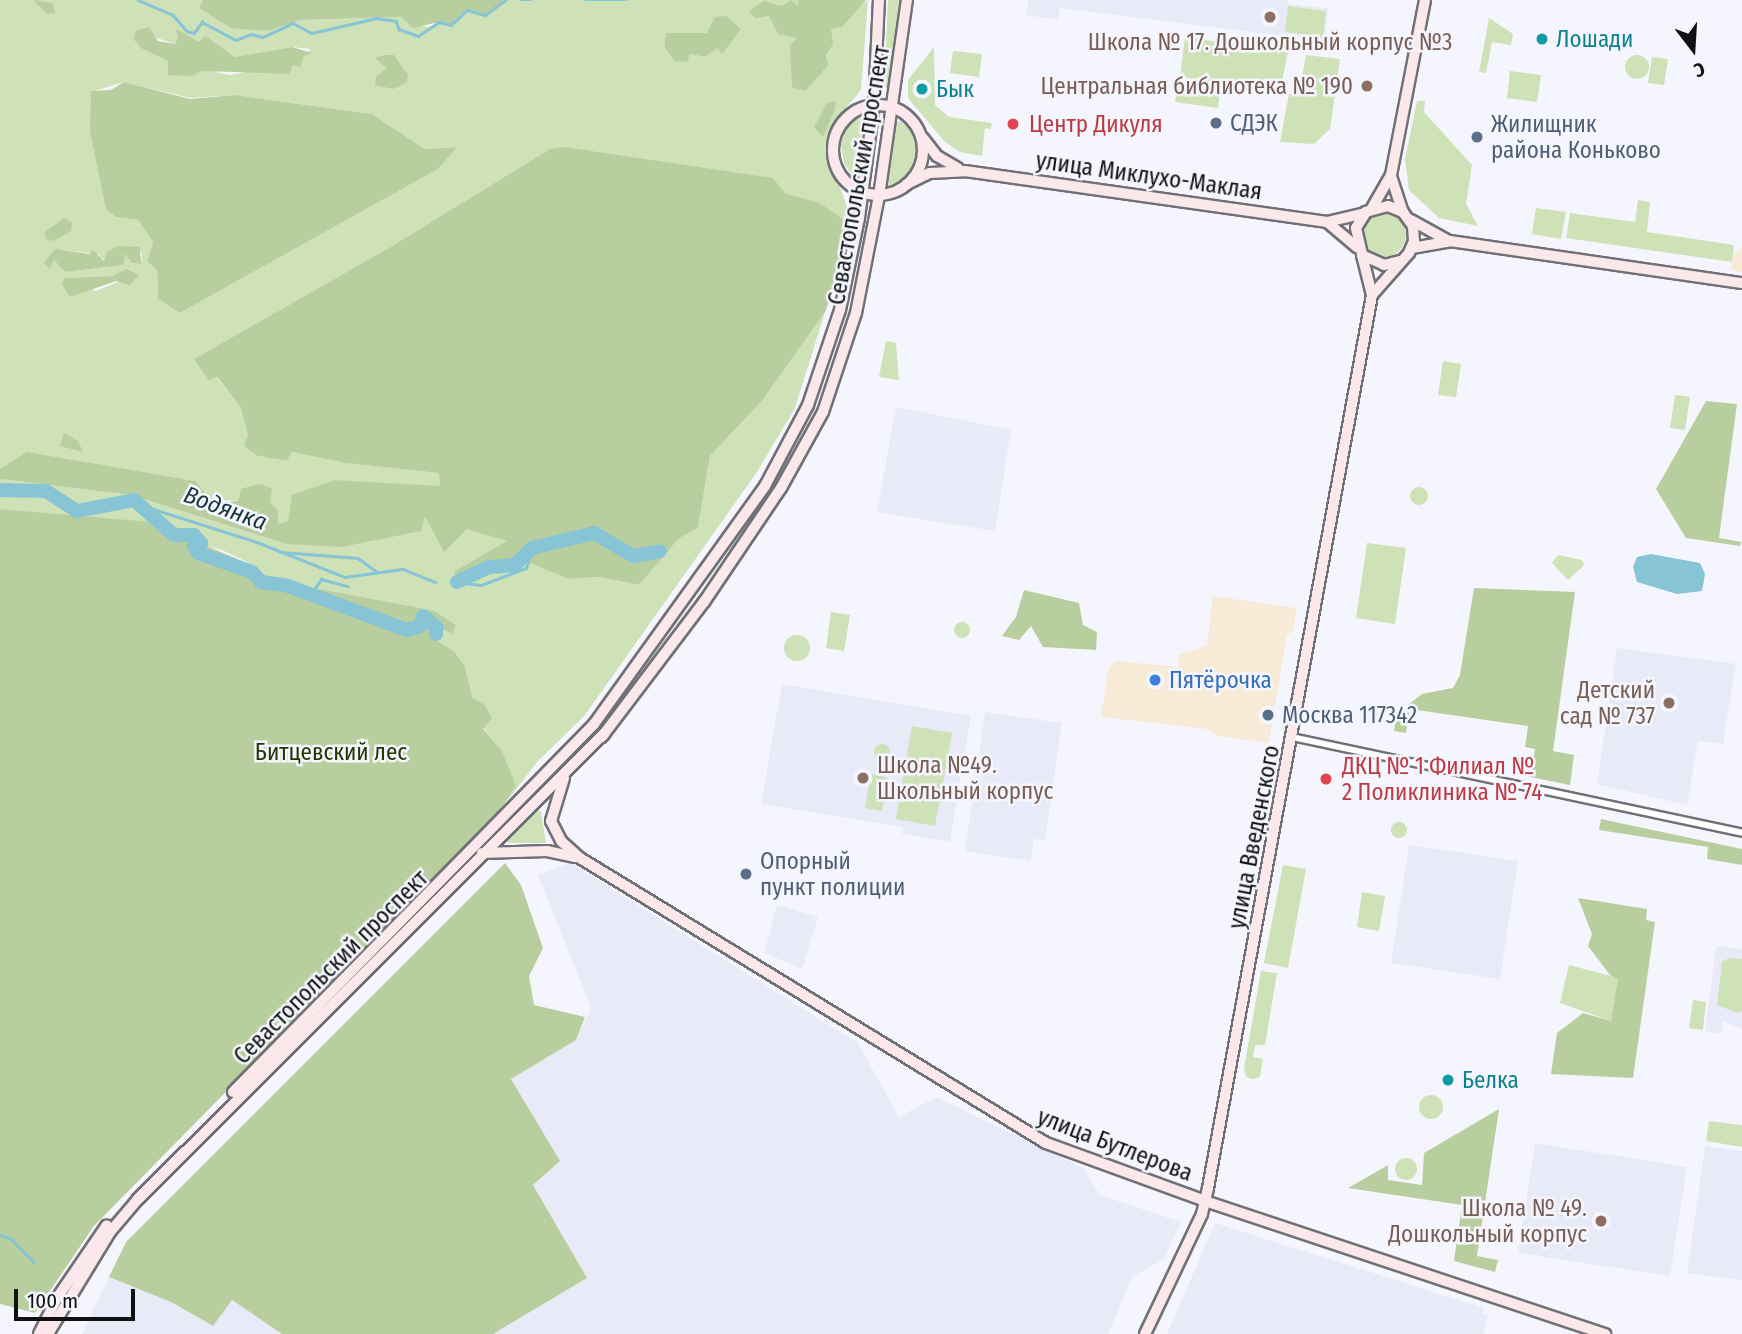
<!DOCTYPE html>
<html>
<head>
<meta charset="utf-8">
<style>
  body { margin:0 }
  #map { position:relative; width:1742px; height:1334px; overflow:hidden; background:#f5f6fd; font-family:"Fira Sans Condensed",sans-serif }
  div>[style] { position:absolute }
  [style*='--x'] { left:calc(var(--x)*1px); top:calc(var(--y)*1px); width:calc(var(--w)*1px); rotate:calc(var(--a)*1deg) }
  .commercial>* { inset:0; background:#f7ebd7 }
  .built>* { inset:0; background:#e8eaf8 }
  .green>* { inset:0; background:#cee1b7 }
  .round { border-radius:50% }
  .forest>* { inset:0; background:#b9ce9e }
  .water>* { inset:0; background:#86c4d6 }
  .stream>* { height:2.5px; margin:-1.25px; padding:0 1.25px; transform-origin:1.25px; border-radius:1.25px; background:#86c4d6 }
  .river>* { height:14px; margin:-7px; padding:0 7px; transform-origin:7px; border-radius:7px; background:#86c4d6 }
  .roads { filter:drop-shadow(2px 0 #707177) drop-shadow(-2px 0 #707177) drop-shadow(0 2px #707177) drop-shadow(0 -2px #707177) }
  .street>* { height:6px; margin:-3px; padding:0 3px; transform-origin:3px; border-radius:3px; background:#fff }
  .secondary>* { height:10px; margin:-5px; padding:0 5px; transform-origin:5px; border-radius:5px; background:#fbe8eb }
  .secondary>.ring { margin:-5px; padding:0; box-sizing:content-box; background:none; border:10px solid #fbe8eb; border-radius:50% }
  .dots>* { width:19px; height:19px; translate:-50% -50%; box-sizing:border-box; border:4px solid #f5f6fd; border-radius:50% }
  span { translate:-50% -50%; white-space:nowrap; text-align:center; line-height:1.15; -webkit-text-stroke:5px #f5f6fd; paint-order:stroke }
  .culture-label { font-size:23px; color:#0d838f }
  .left { translate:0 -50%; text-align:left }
  .education-label { font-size:23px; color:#785e54 }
  .right { translate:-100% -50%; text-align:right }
  .service-label { font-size:23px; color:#4e5e75 }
  .health-label { font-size:23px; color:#be3a42 }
  .street-label { font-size:23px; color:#101113 }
  .shop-label { font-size:23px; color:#366cbe }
  .park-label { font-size:23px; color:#243600 }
  .water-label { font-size:24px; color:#16353d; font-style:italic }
  .north { position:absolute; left:1658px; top:14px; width:70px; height:70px; -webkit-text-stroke:5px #f5f6fd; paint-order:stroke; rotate:163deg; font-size:19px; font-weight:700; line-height:28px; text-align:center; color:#101113 }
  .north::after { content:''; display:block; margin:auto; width:24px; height:32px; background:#101113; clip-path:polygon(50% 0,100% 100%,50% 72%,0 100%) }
  .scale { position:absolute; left:14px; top:1289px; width:121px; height:32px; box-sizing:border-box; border:4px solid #101113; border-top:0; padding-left:9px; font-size:21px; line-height:24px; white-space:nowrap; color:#101113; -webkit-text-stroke:5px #f5f6fd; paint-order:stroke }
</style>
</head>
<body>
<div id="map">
  <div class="commercial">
    <div style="clip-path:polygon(1742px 247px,1742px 272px,1731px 270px,1733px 255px)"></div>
    <div style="clip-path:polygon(1213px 596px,1297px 608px,1293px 631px,1287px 635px,1269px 743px,1217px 736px,1207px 729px,1101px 717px,1108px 670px,1115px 661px,1178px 667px,1179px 654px,1207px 646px)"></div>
  </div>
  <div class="built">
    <div style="clip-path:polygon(1029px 0,1288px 0,1288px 4px,1328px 8px,1325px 41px,1060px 8px,1058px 20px,1026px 15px)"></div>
    <div style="clip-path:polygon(896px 407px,1011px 430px,995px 531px,877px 512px)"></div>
    <div style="clip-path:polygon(1617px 648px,1736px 664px,1723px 744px,1698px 741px,1687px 805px,1597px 784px)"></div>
    <div style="clip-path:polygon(782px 684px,971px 716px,950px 842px,902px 834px,903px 827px,761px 804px)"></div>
    <div style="clip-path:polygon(985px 712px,1062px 723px,1045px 840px,1034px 839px,1031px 861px,965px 851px)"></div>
    <div style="clip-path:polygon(1409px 845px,1518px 861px,1500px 979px,1391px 963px)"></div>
    <div style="clip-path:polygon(570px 863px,858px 1043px,899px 1117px,936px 1097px,1083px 1168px,1100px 1195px,1181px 1222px,1164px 1259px,1132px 1277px,1108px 1334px,493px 1334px,587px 1278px,533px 1185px,559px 1161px,511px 1079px,576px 1040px,591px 1008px,538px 875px)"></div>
    <div style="clip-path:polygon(777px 905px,818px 917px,802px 969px,764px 953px)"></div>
    <div style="clip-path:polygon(1716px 946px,1742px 949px,1742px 1029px,1723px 1021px,1721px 1034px,1705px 1032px)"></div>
    <div style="clip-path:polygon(1535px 1143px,1687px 1167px,1670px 1276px,1518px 1253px)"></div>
    <div style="clip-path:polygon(1705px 1146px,1742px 1151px,1742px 1280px,1687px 1273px)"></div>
    <div style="clip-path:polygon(1215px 1223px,1484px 1308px,1482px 1314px,1488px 1316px,1483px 1334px,1167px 1334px)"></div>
    <div style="clip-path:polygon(109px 1277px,171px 1302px,212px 1326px,232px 1300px,282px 1334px,82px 1334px)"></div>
  </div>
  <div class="green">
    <div style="clip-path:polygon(evenodd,0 0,203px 0,199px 8px,269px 31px,300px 20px,402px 17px,427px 27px,459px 19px,472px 9px,485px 15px,506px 0,799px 0,799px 7px,769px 16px,797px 38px,823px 72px,829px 65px,826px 54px,831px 28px,868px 0,861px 90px,833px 123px,826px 147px,847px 207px,846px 221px,820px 203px,785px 193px,550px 149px,392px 246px,194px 359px,216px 377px,241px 408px,258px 456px,287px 461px,292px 452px,345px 463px,440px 473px,440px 487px,335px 480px,288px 521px,278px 524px,238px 501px,210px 499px,194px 481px,27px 453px,0 469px,0 0,174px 29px,200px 41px,206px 36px,235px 57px,292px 47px,311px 49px,293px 65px,229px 75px,168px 61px,142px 49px,133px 39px,136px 31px,175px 44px,178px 37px,174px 29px,0 0,666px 33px,707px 33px,721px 54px,717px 47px,705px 57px,690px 54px,674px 60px,664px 46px,666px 33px,0 0,124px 82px,191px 98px,233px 95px,372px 114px,425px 149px,456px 147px,438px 169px,180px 313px,158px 299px,157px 270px,147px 261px,153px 242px,138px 220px,116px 217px,91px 92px,124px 82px,0 0,117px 246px,142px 252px,141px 264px,131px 263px,125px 254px,124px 265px,65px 272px,54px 260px,50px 269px,47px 264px,62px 250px,98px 254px,105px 261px,107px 252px,117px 246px,0 0,132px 269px,120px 281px,96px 291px,64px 278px,112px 276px,132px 269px)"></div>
    <div style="clip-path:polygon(888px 0,901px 0,889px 88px,884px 87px)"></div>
    <div style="clip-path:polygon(1288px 6px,1326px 11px,1323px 37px,1285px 32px)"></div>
    <div style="clip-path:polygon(1489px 18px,1513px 34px,1511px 45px,1492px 42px,1486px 73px,1479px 72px)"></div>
    <div style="clip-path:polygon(1185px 37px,1288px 52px,1280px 92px,1180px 77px)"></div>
    <div style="clip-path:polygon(934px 47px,935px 105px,949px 117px,992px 123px,991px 129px,985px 128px,982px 156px,960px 152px,945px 142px,908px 98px,908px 80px)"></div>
    <div style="clip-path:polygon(953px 51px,982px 54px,979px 77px,950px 73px)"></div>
    <div style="clip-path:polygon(1306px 55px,1340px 59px,1330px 129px,1314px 144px,1280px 142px,1289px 94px,1299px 94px)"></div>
    <div class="round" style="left:1625px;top:55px;width:24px;height:24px"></div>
    <div style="clip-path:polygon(1652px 57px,1668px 59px,1664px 85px,1648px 83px)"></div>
    <div style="clip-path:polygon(1510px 71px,1541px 75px,1537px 102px,1507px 98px)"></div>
    <div style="clip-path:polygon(1178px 85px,1220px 91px,1218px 108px,1175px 102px)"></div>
    <div style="clip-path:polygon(1417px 101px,1425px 101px,1424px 112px,1472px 165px,1466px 204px,1478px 226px,1439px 218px,1409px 190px,1405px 159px)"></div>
    <div style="clip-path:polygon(857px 118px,865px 119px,852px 175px,844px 163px,841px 143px,848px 124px)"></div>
    <div style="clip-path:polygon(900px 121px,914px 133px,918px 158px,904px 180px,888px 186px,896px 123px)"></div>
    <div style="clip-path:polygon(1638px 200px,1650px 202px,1647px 232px,1734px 245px,1732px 262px,1566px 238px,1570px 213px,1635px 222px)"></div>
    <div style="clip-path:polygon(1536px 208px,1566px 212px,1561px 239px,1532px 234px)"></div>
    <div class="round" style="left:1362px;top:213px;width:44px;height:44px"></div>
    <div style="clip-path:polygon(825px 312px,795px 408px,757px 472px,585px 715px,537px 762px,490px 823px,501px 749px,483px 728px,463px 664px,454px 651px,432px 638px,444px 630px,452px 634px,456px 625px,435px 611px,419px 613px,261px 578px,249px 563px,222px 550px,101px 519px,0 509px,0 479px,131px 495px,288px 544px,424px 515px,508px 541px,453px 572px,461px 580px,518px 558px,568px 579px,598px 577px,639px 585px,679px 537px,698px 528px,710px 456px,762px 401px)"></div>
    <div style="clip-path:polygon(886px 341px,896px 343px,899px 380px,879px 377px)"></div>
    <div style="clip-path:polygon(1443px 361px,1461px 364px,1456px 397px,1438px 395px)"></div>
    <div style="clip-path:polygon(1675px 395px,1690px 397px,1685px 430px,1670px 428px)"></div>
    <div class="round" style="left:1410px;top:487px;width:18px;height:18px"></div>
    <div style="clip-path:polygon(1367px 543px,1406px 548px,1395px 624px,1356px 618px)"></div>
    <div style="clip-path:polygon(1558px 555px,1582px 560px,1584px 565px,1568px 580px,1552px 563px)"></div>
    <div style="clip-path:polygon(831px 612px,850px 615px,844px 651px,826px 648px)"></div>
    <div class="round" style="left:954px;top:622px;width:16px;height:16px"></div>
    <div class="round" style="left:784px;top:635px;width:26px;height:26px"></div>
    <div style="clip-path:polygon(912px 726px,952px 733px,935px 826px,896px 819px)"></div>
    <div class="round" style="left:874px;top:744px;width:16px;height:16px"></div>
    <div style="clip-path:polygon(871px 774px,888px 778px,882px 811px,865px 808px)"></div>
    <div style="clip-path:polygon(536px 808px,541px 812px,546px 843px,508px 843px,505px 837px)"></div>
    <div class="round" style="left:1391px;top:822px;width:16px;height:16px"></div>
    <div style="clip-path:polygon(1283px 865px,1306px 869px,1288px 968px,1264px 963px)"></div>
    <div style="clip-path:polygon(1362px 892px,1385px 896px,1379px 931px,1357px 927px)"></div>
    <div style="clip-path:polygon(1729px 958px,1742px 959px,1742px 1011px,1738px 1013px,1717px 1005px,1722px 962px)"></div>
    <div style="clip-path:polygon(1569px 965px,1619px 978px,1611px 1021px,1560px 1003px)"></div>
    <div style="clip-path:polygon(1261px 971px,1277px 973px,1265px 1045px,1255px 1045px,1253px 1057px,1263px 1059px,1260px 1077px,1253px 1079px,1246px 1077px,1244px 1069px)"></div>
    <div style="clip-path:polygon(1693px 1000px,1706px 1002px,1703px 1030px,1689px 1028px)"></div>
    <div class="round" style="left:1419px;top:1095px;width:24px;height:24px"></div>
    <div style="clip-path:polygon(1709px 1121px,1742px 1125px,1742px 1147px,1706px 1141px)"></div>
    <div class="round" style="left:1395px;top:1158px;width:22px;height:22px"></div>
  </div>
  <div class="forest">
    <div style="clip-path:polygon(33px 0,52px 3px,56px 13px,47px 14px)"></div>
    <div style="clip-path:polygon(203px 0,506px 0,485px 15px,467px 10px,451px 25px,439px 22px,413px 28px,402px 17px,300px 20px,269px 31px,231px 28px,199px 8px)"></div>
    <div style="clip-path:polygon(791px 0,798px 6px,799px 0,866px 0,842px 27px,831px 29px,833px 44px,826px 55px,829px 65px,805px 91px,792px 87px,790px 46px,797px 38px,778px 34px,769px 16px,755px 18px,749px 11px,764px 1px,782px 6px)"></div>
    <div style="clip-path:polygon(726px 16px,741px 29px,722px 54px,717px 48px,705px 57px,690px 54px,687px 62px,674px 61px,664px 46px,666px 33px,707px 33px,715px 17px)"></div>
    <div style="clip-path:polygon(149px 27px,158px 41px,175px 44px,178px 37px,174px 28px,199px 41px,206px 36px,235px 57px,292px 47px,312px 53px,304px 56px,300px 67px,293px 65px,289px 74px,202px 71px,191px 76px,168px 75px,168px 61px,142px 49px,133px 39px,136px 31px)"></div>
    <div style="clip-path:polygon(385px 55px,394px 55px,408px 75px,407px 82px,393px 89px,375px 85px,376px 77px,387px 68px,375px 58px)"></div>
    <div style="clip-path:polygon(124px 82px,190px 99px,235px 95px,372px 114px,425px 149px,457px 147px,438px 169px,180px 313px,158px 299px,157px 270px,147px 261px,153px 242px,138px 220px,116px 217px,106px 209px,90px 131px,91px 91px,111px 90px)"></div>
    <div style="clip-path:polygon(836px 101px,835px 109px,823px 137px,814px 127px,827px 103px)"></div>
    <div style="clip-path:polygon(564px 147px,773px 178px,785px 193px,820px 203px,846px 221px,835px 287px,825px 312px,762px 401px,710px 456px,698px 528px,679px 538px,639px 585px,598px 577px,568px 579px,518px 558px,461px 581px,453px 572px,507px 541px,467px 529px,444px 552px,425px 516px,421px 531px,342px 547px,287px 544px,131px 495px,0 479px,0 469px,27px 452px,195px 481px,210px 499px,228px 502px,238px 501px,241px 489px,259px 484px,272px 488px,270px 502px,278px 510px,278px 524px,288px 521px,292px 495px,335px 480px,440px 486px,439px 473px,345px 463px,292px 452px,287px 461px,258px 456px,244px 446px,248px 435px,241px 408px,217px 377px,209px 380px,194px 359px,392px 246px,550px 149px)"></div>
    <div style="clip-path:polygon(64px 218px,72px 222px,71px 231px,54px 241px,46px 239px,45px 232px)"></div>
    <div style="clip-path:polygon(117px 246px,140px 247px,141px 264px,131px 263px,125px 254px,124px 265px,65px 272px,54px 260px,50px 269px,44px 263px,55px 249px,89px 254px,93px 250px,104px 261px,107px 252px)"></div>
    <div style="clip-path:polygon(127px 269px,139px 275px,130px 285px,116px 281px,70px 297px,62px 284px,64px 278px,112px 276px)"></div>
    <div style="clip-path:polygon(1706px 401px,1737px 404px,1719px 538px,1741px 542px,1740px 546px,1686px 538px,1656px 489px)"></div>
    <div style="clip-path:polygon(64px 433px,78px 441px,83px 452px,60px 446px)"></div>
    <div style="clip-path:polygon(0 509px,151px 522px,249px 564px,261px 578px,435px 611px,456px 625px,452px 634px,444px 630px,432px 638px,454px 651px,464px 665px,473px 698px,484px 704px,492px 718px,483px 729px,501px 749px,516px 786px,490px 823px,94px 1226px,35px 1313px,0 1304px)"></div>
    <div style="clip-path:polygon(1474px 588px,1575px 592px,1553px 751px,1574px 755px,1570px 785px,1530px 777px,1535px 749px,1525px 747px,1528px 726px,1410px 709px,1406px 733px,1394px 731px,1397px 713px,1422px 694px,1453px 688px,1460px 675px)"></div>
    <div style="clip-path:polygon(1024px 590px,1079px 603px,1083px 625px,1097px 632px,1096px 650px,1043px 647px,1031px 626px,1019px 640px,1002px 636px,1016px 617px)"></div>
    <div style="clip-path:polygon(1601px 819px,1742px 849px,1742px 865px,1707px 859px,1708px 847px,1599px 830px)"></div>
    <div style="clip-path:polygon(505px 863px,521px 885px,543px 948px,529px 976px,534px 1005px,585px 1017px,576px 1040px,511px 1079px,560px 1161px,533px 1185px,587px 1278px,493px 1334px,282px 1334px,232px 1300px,213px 1326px,171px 1302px,109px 1277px,126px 1242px)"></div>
    <div style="clip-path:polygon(1578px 898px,1647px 909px,1646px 920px,1655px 922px,1633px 1078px,1551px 1074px,1557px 1033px,1583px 1013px,1611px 1021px,1618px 979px,1610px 975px,1588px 946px,1592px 934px)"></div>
    <div style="clip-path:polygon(1499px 1109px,1477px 1256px,1498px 1260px,1495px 1272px,1454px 1261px,1462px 1205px,1348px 1188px,1388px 1165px,1388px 1180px,1422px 1185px,1424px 1153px)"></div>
  </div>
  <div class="water">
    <div style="clip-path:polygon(1651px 554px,1700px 563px,1705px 574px,1702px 591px,1677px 594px,1637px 582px,1633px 567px,1637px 557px)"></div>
  </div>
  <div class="stream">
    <div style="--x:138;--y:0;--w:38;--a:23"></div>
    <div style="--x:173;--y:15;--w:21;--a:49"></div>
    <div style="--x:187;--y:31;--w:7;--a:16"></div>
    <div style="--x:194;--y:33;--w:14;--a:-54"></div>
    <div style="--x:202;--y:22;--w:38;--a:28"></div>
    <div style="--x:236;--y:40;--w:16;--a:-22"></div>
    <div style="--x:251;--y:34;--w:12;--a:14"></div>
    <div style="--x:263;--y:37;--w:33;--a:-25"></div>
    <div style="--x:293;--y:23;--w:21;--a:28"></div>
    <div style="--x:312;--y:33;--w:67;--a:-13"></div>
    <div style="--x:377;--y:18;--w:19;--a:9"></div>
    <div style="--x:396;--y:21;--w:9;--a:69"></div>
    <div style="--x:399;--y:29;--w:20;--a:20"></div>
    <div style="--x:418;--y:36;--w:25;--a:-34"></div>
    <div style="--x:439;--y:22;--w:12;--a:14"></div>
    <div style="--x:451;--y:25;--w:22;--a:-43"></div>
    <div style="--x:467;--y:10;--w:19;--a:16"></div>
    <div style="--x:485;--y:15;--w:26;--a:-36"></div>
    <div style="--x:520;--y:0;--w:11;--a:0"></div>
    <div style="--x:585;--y:0;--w:41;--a:0"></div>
    <div style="--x:144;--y:506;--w:119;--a:17.7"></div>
    <div style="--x:257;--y:542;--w:95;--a:21.7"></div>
    <div style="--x:345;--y:577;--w:59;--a:-7.9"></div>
    <div style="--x:403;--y:569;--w:35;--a:22"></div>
    <div style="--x:281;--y:552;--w:77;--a:4.5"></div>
    <div style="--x:358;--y:558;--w:24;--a:36"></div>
    <div style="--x:457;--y:582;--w:24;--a:7"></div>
    <div style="--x:481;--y:585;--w:48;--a:-20.7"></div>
    <div style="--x:526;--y:568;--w:21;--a:-73"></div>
    <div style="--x:311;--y:594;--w:18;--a:-56"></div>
    <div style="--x:321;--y:579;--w:28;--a:15"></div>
    <div style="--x:0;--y:1235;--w:10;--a:17"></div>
    <div style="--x:10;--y:1238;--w:34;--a:45"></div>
  </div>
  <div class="river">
    <div style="--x:0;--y:490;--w:46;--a:1.2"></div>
    <div style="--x:46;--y:491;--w:37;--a:33"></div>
    <div style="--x:77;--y:511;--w:58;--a:-10.9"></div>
    <div style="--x:134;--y:500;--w:53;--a:41.2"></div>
    <div style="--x:174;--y:535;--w:20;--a:0"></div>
    <div style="--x:194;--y:535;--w:11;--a:49"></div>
    <div style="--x:201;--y:543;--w:8;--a:157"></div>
    <div style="--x:194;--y:546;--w:8;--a:60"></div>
    <div style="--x:198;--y:553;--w:57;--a:19.4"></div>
    <div style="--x:252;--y:572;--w:13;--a:48"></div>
    <div style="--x:261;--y:582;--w:27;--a:8"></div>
    <div style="--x:288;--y:586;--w:127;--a:20.3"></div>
    <div style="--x:407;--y:630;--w:14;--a:-17"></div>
    <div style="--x:420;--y:626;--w:10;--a:-73"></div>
    <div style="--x:423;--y:616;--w:17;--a:40"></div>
    <div style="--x:436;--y:627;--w:7;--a:90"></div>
    <div style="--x:457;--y:582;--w:35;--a:-25"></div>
    <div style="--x:489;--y:567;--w:26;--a:-4"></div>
    <div style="--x:515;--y:565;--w:24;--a:-45"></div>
    <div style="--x:532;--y:548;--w:64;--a:-13.6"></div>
    <div style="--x:594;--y:533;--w:45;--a:30.5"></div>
    <div style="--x:633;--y:556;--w:27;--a:-10"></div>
  </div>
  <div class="roads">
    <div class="street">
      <div style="--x:1292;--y:737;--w:460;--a:12"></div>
    </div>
    <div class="secondary">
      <div class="ring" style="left:833px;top:105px;width:80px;height:80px"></div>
      <div style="--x:923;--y:138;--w:23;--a:52"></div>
      <div style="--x:937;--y:156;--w:24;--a:30"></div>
      <div style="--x:1391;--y:176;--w:38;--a:72"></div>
      <div style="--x:907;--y:184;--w:25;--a:-26"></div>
      <div style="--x:930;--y:173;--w:35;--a:-3"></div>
      <div style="--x:965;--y:171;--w:366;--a:8"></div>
      <div style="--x:1327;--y:222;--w:39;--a:-13"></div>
      <div style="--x:1372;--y:208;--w:38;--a:-60"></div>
      <div style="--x:1391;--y:175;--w:178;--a:-79"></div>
      <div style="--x:1411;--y:220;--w:41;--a:29.1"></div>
      <div style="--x:1327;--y:222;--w:39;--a:40"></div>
      <div style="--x:1412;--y:248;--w:39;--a:-10"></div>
      <div style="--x:1450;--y:241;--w:295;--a:8.2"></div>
      <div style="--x:1362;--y:255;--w:41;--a:76"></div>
      <div style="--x:564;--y:778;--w:45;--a:106.8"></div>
      <div style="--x:551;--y:821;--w:22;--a:63"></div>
      <div style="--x:561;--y:841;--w:25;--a:42"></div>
      <div style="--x:580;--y:858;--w:546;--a:31.45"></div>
      <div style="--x:1046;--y:1143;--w:169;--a:20"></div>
      <div style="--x:1205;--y:1201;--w:422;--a:18.4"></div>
      <div style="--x:482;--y:853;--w:65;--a:-1.8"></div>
      <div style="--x:547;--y:851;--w:29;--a:12"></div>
      <div style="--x:233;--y:1092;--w:516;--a:-45.55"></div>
      <div style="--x:594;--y:724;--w:293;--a:-54.3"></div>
      <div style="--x:765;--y:486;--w:92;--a:-62"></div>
      <div style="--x:808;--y:405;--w:100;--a:-71.4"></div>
      <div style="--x:840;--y:310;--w:94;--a:-78.3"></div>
      <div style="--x:859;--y:218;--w:114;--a:-82.4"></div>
      <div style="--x:874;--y:105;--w:105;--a:-87.3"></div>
      <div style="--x:39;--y:1334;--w:40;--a:-63.4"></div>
      <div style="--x:57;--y:1298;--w:88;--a:-55.6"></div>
      <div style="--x:48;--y:1334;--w:119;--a:-58.7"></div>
      <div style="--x:110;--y:1232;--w:43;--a:-49.7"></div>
      <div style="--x:138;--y:1199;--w:658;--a:-44.94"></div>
      <div style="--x:604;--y:734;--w:166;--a:-52.9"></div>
      <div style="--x:704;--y:602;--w:138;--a:-56"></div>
      <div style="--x:781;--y:488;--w:87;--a:-61.1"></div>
      <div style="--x:823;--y:412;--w:104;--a:-71.6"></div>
      <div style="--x:856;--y:313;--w:119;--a:-78.9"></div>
      <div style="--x:879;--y:196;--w:198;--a:-81.9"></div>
      <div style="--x:1145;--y:1334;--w:133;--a:-64.6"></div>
      <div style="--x:1202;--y:1214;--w:27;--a:-77"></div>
      <div style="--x:1208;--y:1188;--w:908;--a:-79.59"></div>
      <div style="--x:1372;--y:295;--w:56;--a:-48.6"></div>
      <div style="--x:1409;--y:253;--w:13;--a:-67"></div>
      <div style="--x:1414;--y:241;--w:15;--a:-94"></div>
      <div style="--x:1413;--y:226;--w:17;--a:-126"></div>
      <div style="--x:1403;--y:212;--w:16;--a:-158"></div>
      <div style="--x:1388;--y:206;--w:23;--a:165"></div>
      <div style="--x:1366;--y:212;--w:19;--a:122"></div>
      <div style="--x:1356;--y:228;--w:28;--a:77"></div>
      <div style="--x:1362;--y:255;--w:24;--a:24"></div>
      <div style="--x:1384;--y:265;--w:16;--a:-14"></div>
    </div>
  </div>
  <div class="dots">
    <div style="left:1270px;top:17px;background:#8d6e63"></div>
    <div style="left:1542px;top:39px;background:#0f9aa8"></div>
    <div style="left:1367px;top:86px;background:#8d6e63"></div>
    <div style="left:922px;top:89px;background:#0f9aa8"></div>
    <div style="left:1216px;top:123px;background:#5c6f8a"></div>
    <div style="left:1013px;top:124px;background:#e0444e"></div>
    <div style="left:1477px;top:137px;background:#5c6f8a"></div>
    <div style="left:1155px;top:680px;background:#3f7fe0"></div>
    <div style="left:1669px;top:703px;background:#8d6e63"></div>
    <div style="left:1268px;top:715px;background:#5c6f8a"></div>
    <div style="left:863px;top:778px;background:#8d6e63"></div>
    <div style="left:1326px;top:779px;background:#e0444e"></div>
    <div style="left:746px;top:874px;background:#5c6f8a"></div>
    <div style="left:1448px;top:1080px;background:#0f9aa8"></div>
    <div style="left:1601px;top:1221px;background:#8d6e63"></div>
  </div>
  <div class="culture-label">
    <span class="left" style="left:1556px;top:39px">Лошади</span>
    <span class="left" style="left:936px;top:89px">Бык</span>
    <span class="left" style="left:1462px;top:1080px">Белка</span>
  </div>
  <div class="education-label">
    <span style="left:1270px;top:42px">Школа № 17. Дошкольный корпус №3</span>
    <span class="right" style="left:1353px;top:86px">Центральная библиотека № 190</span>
    <span class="right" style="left:1655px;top:703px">Детский<br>сад № 737</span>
    <span class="left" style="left:877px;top:778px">Школа №49.<br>Школьный корпус</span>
    <span class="right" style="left:1587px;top:1221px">Школа № 49.<br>Дошкольный корпус</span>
  </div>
  <div class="service-label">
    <span class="left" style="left:1230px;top:123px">СДЭК</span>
    <span class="left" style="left:1491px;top:137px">Жилищник<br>района Коньково</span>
    <span class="left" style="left:1282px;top:715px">Москва 117342</span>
    <span class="left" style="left:760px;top:874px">Опорный<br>пункт полиции</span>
  </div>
  <div class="health-label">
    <span class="left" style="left:1029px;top:124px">Центр Дикуля</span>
    <span class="left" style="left:1342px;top:779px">ДКЦ № 1 Филиал №<br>2 Поликлиника № 74</span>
  </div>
  <div class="street-label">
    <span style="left:859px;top:175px;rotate:-80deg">Севастопольский проспект</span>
    <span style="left:1149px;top:176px;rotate:8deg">улица Миклухо-Маклая</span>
    <span style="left:1254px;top:837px;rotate:-79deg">улица Введенского</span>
    <span style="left:331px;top:967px;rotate:-45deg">Севастопольский проспект</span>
    <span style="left:1115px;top:1145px;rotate:21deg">улица Бутлерова</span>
  </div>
  <div class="shop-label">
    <span class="left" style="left:1169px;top:680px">Пятёрочка</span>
  </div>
  <div class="park-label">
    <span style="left:331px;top:752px">Битцевский лес</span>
  </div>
  <div class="water-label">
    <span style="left:225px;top:509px;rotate:20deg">Водянка</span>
  </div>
  <div class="north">С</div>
  <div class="scale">100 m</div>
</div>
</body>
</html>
